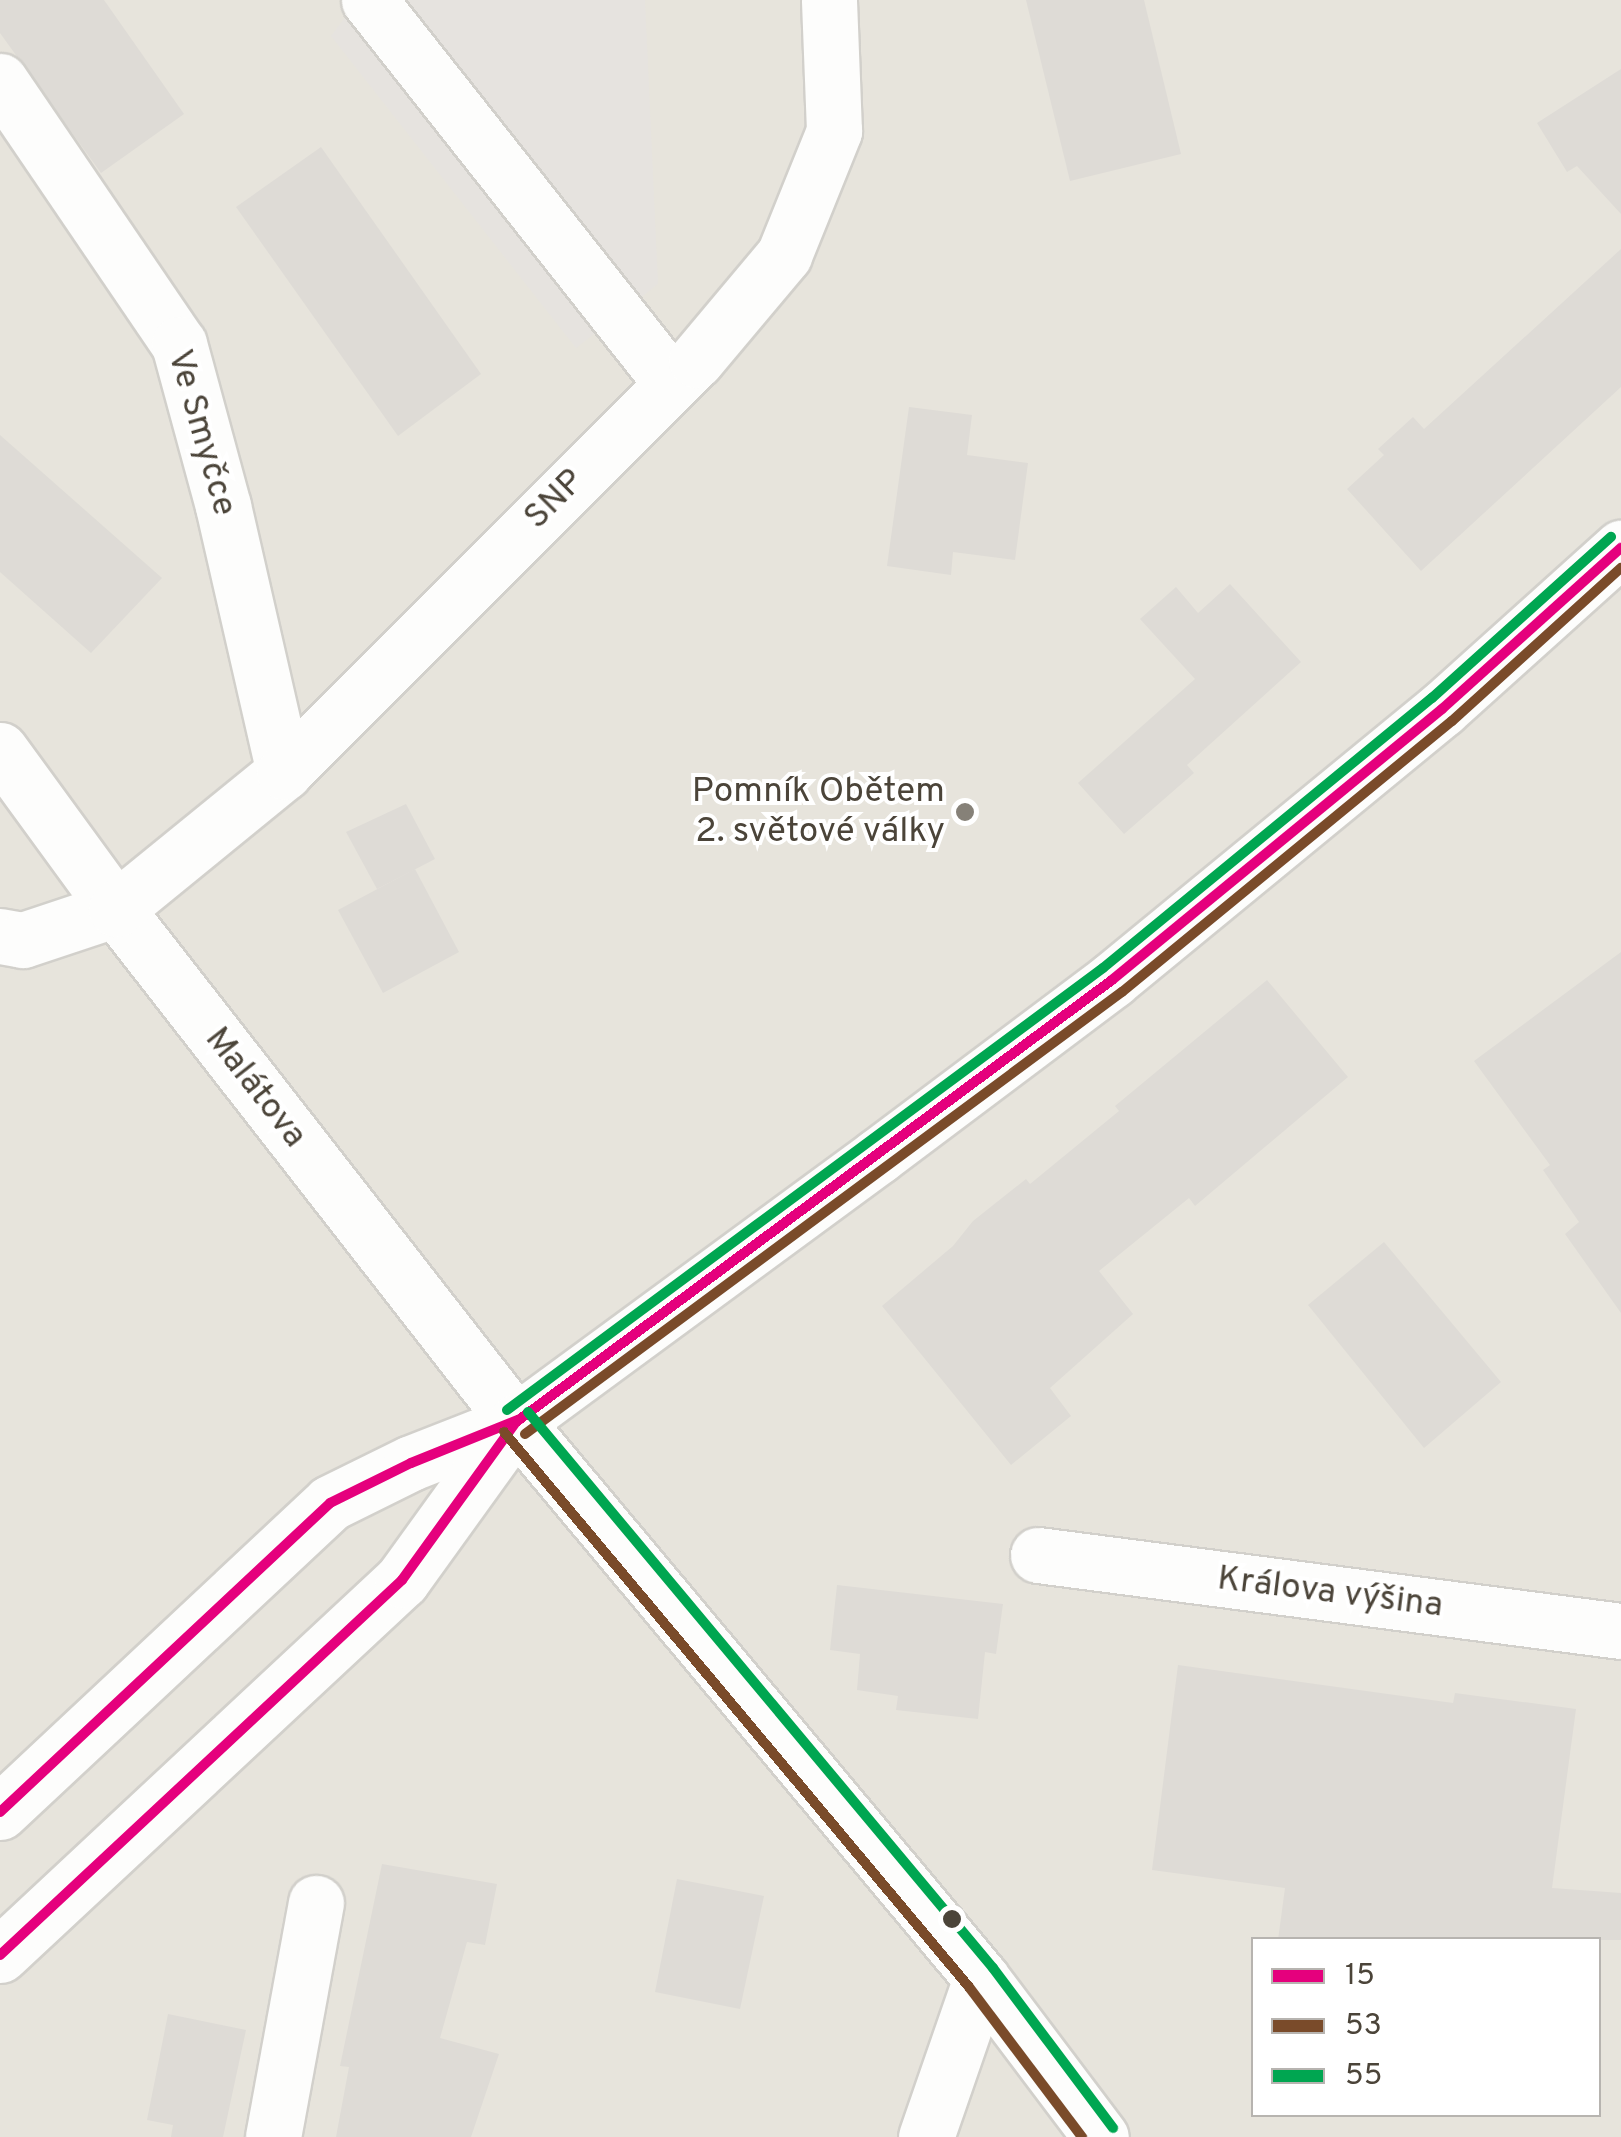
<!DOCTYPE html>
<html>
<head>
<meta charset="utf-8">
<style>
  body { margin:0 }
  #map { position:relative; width:1621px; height:2137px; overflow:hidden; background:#f4f2ee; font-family:Overpass,sans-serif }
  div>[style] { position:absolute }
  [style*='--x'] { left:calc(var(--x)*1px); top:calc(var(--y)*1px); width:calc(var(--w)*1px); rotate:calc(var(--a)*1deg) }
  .residential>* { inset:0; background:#e7e4dc }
  .parking>* { inset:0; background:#e6e3df }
  .building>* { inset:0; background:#dedbd6 }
  .roads { filter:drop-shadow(2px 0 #d2d0cb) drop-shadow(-2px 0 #d2d0cb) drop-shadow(0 2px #d2d0cb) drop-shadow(0 -2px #d2d0cb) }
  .minor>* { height:55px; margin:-27.5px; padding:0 27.5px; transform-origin:27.5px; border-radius:27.5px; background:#fdfdfc }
  .tertiary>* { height:55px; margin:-27.5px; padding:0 27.5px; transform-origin:27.5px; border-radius:27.5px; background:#fdfdfc }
  .bus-1>* { height:10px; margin:-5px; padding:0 5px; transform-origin:5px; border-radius:5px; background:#e5007d }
  .bus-2>* { height:10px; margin:-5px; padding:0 5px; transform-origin:5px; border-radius:5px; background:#7a4b2a }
  .bus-3>* { height:10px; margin:-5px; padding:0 5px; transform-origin:5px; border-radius:5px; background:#00a651 }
  .dots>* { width:28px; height:28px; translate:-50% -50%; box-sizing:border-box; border:5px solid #fff; border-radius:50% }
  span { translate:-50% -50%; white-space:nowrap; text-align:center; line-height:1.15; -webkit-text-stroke:8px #fff; paint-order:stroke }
  .street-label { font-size:35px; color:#4b4439 }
  .poi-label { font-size:35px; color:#4b4439 }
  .right { translate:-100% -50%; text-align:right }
  .legend { position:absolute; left:1251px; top:1937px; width:350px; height:180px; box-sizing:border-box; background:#fff; border:2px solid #b7b4b0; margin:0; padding:12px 18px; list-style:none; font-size:30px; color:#4b4439 }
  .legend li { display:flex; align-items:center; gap:20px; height:50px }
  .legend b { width:50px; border:2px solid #b7b4b0 }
</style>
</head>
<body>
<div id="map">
  <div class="residential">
    <div style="clip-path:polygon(evenodd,0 0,1621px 0,1621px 2137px,0 2137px,0 0,1254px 1940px,1598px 1940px,1598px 2114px,1254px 2114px,1254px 1940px)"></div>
  </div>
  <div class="parking">
    <div style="clip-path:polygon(358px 0,645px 0,658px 284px,576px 348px,331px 36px)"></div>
  </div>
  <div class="building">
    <div style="clip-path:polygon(0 0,104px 0,184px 114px,101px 173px,0 33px)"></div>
    <div style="clip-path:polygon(1026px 0,1144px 0,1181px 154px,1070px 181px)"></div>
    <div style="clip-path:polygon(1621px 69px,1621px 214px,1577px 166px,1567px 172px,1537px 123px)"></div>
    <div style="clip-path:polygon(321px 147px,481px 374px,398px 436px,236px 207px)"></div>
    <div style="clip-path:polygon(1621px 249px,1621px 387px,1421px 571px,1347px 489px,1384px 455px,1378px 449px,1413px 417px,1424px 429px)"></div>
    <div style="clip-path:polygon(909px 407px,972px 415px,967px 455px,1028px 463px,1015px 560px,953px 552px,951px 575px,887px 566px)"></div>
    <div style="clip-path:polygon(0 435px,162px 578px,91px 653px,0 572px)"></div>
    <div style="clip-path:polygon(1230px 584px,1301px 662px,1187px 765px,1194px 773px,1124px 834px,1078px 783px,1195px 679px,1140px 619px,1176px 587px,1198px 613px)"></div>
    <div style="clip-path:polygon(406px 804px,435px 859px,377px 889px,346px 832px)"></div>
    <div style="clip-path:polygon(415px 869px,459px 952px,383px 993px,338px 910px)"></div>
    <div style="clip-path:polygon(1621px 952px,1621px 1313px,1565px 1234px,1579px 1222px,1543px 1170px,1550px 1165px,1474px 1061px)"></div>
    <div style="clip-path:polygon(1267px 980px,1348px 1077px,1195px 1206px,1189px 1198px,1099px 1271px,1133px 1314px,1050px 1388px,1071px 1416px,1011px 1465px,882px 1306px,953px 1246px,973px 1221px,1026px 1179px,1030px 1184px,1119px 1111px,1115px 1106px)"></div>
    <div style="clip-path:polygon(1384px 1242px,1501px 1382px,1424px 1448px,1308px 1305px)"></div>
    <div style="clip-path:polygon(837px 1585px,1003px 1604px,996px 1654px,985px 1652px,978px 1719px,896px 1710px,898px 1696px,857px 1690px,860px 1654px,830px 1650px)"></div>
    <div style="clip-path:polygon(1178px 1665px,1453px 1703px,1455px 1693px,1576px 1709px,1552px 1888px,1621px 1893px,1621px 1940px,1278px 1940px,1285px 1888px,1152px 1870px)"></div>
    <div style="clip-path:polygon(382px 1864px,497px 1884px,485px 1945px,467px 1942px,440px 2038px,499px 2054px,471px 2137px,336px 2137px,349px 2067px,340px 2066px)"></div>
    <div style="clip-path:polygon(677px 1879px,764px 1896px,740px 2009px,655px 1992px)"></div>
    <div style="clip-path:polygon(168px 2014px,246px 2030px,223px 2137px,171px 2137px,173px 2125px,147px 2120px)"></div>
  </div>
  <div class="roads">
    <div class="minor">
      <div style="--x:369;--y:0;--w:488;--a:51.7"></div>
      <div style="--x:0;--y:81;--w:318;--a:55.8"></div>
      <div style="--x:179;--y:344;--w:168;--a:74.8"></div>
      <div style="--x:223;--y:506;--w:273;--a:77.1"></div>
      <div style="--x:0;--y:750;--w:197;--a:53.9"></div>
      <div style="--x:116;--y:909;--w:651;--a:52.06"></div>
      <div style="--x:516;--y:1422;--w:725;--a:50.09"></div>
      <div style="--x:981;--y:1978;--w:199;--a:53"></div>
      <div style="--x:0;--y:936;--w:23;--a:10"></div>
      <div style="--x:23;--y:940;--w:98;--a:-18.4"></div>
      <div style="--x:116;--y:909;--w:217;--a:-39.2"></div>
      <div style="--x:284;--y:772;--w:583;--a:-45"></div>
      <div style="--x:696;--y:360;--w:137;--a:-50"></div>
      <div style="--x:784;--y:255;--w:134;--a:-68"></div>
      <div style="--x:834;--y:131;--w:131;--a:-92.2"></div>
      <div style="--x:1038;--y:1555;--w:588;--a:7.43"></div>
      <div style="--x:273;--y:2137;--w:238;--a:-79.6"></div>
      <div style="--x:926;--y:2137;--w:168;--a:-70.9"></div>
    </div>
    <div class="tertiary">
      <div style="--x:0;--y:1812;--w:452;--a:-43.1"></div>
      <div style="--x:330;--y:1503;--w:90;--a:-26.3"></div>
      <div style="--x:411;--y:1463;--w:113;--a:-21.3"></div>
      <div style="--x:516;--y:1422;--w:449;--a:-36.3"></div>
      <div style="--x:878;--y:1156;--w:293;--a:-36.9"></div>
      <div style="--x:1112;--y:980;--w:427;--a:-39.4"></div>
      <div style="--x:1442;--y:709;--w:241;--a:-42"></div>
      <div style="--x:0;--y:1955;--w:550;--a:-43.01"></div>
      <div style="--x:402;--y:1580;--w:195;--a:-54.2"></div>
    </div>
  </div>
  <div class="bus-1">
    <div style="--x:0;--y:1812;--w:452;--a:-43.1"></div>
    <div style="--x:330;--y:1503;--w:90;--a:-26.3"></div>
    <div style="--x:411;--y:1463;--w:118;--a:-22"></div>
    <div style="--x:0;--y:1955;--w:550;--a:-43.01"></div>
    <div style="--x:402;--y:1580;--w:195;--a:-54.2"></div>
    <div style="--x:516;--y:1422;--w:742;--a:-36.56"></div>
    <div style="--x:1112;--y:980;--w:427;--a:-39.4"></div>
    <div style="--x:1442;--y:709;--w:241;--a:-42"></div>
  </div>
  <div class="bus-2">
    <div style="--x:504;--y:1432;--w:724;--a:50.04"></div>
    <div style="--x:969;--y:1987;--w:188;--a:53"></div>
    <div style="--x:525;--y:1434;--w:743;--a:-36.52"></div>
    <div style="--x:1122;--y:992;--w:427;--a:-39.4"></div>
    <div style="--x:1452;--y:721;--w:228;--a:-42.2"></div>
  </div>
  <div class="bus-3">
    <div style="--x:507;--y:1410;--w:742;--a:-36.56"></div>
    <div style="--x:1103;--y:968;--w:426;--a:-39.4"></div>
    <div style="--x:1432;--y:698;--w:241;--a:-42"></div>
    <div style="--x:528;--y:1412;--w:725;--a:50.09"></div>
    <div style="--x:993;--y:1968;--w:200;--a:53.1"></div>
  </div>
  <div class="dots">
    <div style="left:965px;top:812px;background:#868178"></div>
    <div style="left:952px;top:1919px;background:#4b4439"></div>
  </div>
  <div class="street-label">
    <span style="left:201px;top:433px;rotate:74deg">Ve Smyčce</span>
    <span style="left:555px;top:500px;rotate:-45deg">SNP</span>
    <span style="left:255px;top:1088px;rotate:52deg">Malátova</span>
    <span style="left:1330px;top:1593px;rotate:7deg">Králova výšina</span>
  </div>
  <div class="poi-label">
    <span class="right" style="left:945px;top:812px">Pomník Obětem<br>2. světové války</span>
  </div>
  <ul class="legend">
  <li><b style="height:12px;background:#e5007d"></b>15</li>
  <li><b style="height:12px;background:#7a4b2a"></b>53</li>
  <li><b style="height:12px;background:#00a651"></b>55</li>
  </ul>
</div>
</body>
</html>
